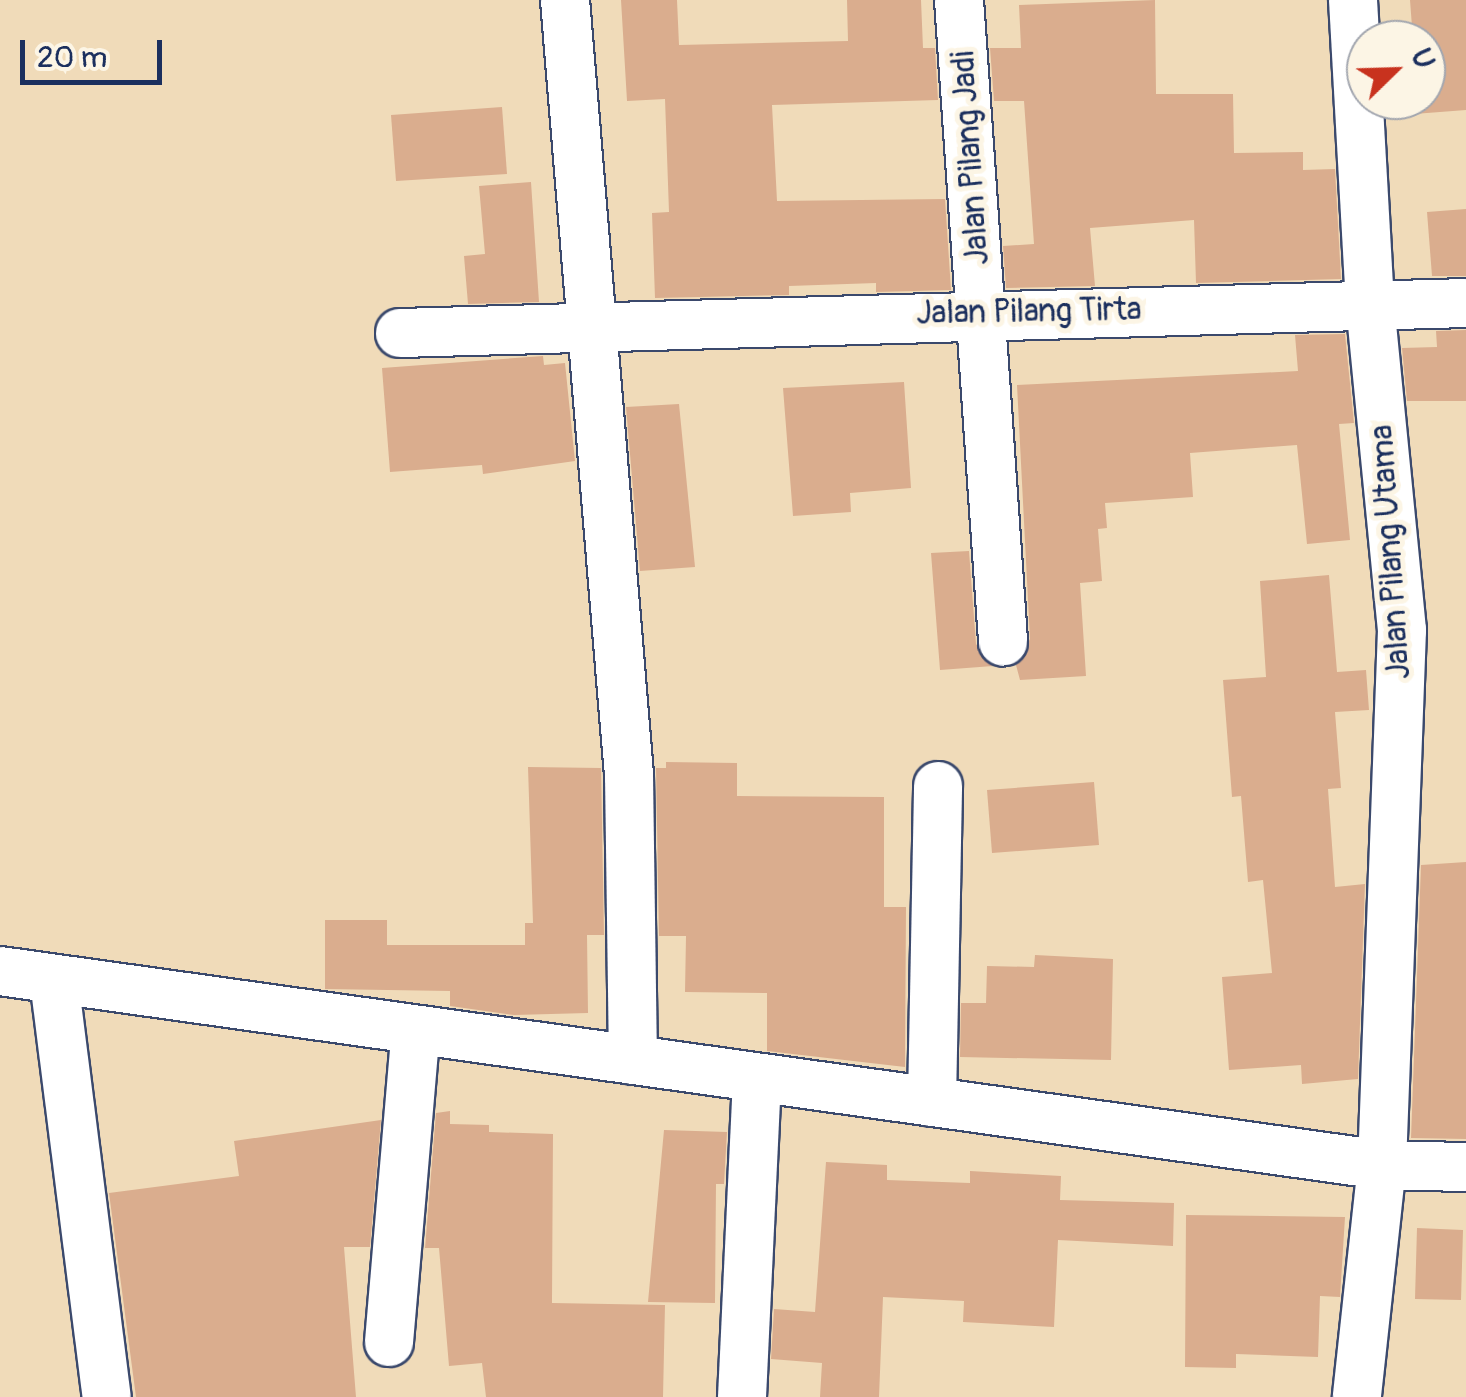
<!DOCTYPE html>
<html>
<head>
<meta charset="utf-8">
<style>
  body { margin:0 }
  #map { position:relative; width:1466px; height:1397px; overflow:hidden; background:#f0dbb9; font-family:Pangolin,sans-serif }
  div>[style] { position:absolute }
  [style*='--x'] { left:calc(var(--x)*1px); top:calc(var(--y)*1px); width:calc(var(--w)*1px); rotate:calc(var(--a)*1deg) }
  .building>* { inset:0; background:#daad8e }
  .roads { filter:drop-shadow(2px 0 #3b496c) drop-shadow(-2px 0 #3b496c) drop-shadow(0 2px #3b496c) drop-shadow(0 -2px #3b496c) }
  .minor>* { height:48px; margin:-24px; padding:0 24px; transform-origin:24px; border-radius:24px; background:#fff }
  span { translate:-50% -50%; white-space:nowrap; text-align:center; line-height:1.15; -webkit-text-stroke:10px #fcf5e5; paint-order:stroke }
  .street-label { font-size:32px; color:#1b2f5e }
  .north { position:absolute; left:1346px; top:20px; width:100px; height:100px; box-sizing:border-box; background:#fcf5e5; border:2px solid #a2a6af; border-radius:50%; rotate:67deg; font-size:28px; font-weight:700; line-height:40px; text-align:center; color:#1b2f5e }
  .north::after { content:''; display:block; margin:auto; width:35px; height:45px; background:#c8321e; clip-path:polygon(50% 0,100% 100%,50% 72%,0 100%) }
  .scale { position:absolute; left:20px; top:40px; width:142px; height:45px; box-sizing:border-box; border:5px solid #1b2f5e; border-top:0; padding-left:12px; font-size:30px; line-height:35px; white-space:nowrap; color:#1b2f5e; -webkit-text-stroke:8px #fcf5e5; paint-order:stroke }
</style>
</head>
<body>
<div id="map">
  <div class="building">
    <div style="clip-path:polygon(621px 0,677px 0,679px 45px,848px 41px,847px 0,921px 0,923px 48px,935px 48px,938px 100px,772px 105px,777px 201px,945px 199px,951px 290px,876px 292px,876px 283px,789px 286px,789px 295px,655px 298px,652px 213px,669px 212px,665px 99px,627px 101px)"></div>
    <div style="clip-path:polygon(1155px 0,1156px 94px,1233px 94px,1234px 153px,1303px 152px,1303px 170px,1335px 169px,1341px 279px,1196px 283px,1194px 220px,1090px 228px,1095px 286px,1006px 288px,1003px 246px,1034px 244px,1024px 101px,994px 101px,990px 48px,1021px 48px,1019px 5px)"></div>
    <div style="clip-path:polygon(1410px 0,1466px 0,1466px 110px,1414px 114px,1413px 100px,1426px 100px,1426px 40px,1413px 40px)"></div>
    <div style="clip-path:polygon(502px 107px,507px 174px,396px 181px,391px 115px)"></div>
    <div style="clip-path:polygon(531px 182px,539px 302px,468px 304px,464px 256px,485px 254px,479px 186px)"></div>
    <div style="clip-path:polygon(1466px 209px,1466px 276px,1432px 276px,1427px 212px)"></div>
    <div style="clip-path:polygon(1466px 330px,1466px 401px,1407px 401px,1402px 348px,1437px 347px,1436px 331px)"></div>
    <div style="clip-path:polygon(1345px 334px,1354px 423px,1339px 424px,1350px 540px,1307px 544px,1297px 445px,1190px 453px,1193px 497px,1105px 503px,1107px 528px,1098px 529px,1102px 581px,1080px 583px,1086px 676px,1020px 680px,1016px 665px,1030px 639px,1017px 385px,1298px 371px,1295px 335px)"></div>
    <div style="clip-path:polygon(543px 356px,544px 365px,565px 363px,575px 461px,483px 474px,482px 465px,390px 472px,382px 368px)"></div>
    <div style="clip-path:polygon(904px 382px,911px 488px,850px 493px,851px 512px,793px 516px,783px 388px)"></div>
    <div style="clip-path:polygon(679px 404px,695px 567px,640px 571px,626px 407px)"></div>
    <div style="clip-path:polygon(969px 551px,976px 644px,993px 666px,940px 670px,931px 553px)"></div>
    <div style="clip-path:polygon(1329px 575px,1337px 672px,1366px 670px,1369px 710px,1335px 712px,1341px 788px,1328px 789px,1335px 887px,1365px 884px,1358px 1079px,1302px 1084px,1301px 1065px,1229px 1070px,1222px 977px,1272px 973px,1263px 880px,1248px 882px,1241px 796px,1232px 797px,1223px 680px,1266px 677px,1260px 581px)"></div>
    <div style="clip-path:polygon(666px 762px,737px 763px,737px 796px,884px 797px,884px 907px,906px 907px,905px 1067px,767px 1051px,767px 993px,685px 992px,686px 936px,659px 936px,656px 768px,666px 768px)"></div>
    <div style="clip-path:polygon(528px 767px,601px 768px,604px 935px,587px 935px,588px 1013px,514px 1015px,450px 1006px,450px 991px,325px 989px,325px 920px,387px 920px,387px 945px,525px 945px,525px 923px,533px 923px)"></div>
    <div style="clip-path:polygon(1094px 782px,1099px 845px,992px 853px,987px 790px)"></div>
    <div style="clip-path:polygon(1466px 862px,1466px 1139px,1411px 1138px,1421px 865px)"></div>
    <div style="clip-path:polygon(1035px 955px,1113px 959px,1111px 1060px,960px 1057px,961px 1003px,986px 1003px,987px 966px,1034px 967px)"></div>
    <div style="clip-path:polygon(450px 1111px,450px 1124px,489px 1125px,489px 1132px,553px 1134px,552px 1303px,665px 1305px,663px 1397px,486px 1397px,482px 1363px,449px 1366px,439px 1248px,425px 1248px,436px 1113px)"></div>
    <div style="clip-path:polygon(381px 1120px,370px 1247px,344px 1247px,356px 1397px,136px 1397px,109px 1193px,239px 1176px,234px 1141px)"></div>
    <div style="clip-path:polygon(664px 1130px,727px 1132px,724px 1184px,716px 1184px,715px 1303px,648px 1302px)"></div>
    <div style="clip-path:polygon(826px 1162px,887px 1165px,887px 1180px,970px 1183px,970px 1171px,1061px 1176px,1060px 1200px,1174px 1203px,1173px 1246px,1058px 1240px,1054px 1327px,963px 1322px,964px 1301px,883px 1297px,879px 1397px,820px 1397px,822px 1363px,771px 1359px,774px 1309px,815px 1312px)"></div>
    <div style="clip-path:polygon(1186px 1215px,1345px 1217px,1340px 1297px,1320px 1296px,1318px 1357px,1236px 1354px,1236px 1368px,1185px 1367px)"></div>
    <div style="clip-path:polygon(1417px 1228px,1463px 1230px,1461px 1300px,1415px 1299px)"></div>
  </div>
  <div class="roads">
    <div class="minor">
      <div style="--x:565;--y:0;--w:778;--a:85.28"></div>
      <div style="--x:629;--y:775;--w:285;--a:89.2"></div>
      <div style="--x:959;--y:0;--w:643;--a:86.07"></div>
      <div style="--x:1353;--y:0;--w:304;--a:86.8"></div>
      <div style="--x:1370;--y:304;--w:328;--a:84.4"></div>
      <div style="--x:1402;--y:630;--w:535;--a:92.14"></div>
      <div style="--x:1382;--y:1165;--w:233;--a:96.2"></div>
      <div style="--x:400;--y:333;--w:1066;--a:-1.61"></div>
      <div style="--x:0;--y:971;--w:1396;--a:7.99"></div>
      <div style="--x:1382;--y:1165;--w:84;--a:1.4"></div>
      <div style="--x:54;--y:980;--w:420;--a:82.8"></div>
      <div style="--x:932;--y:1102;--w:316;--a:-88.9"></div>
      <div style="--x:389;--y:1342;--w:313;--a:-85.1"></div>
      <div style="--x:742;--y:1397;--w:319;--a:-87.3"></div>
    </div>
  </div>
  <div class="street-label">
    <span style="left:971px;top:158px;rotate:-94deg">Jalan Pilang Jadi</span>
    <span style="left:1029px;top:312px;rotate:-1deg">Jalan Pilang Tirta</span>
    <span style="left:1391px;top:552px;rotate:-94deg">Jalan Pilang Utama</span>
  </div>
  <div class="north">U</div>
  <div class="scale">20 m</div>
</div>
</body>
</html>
